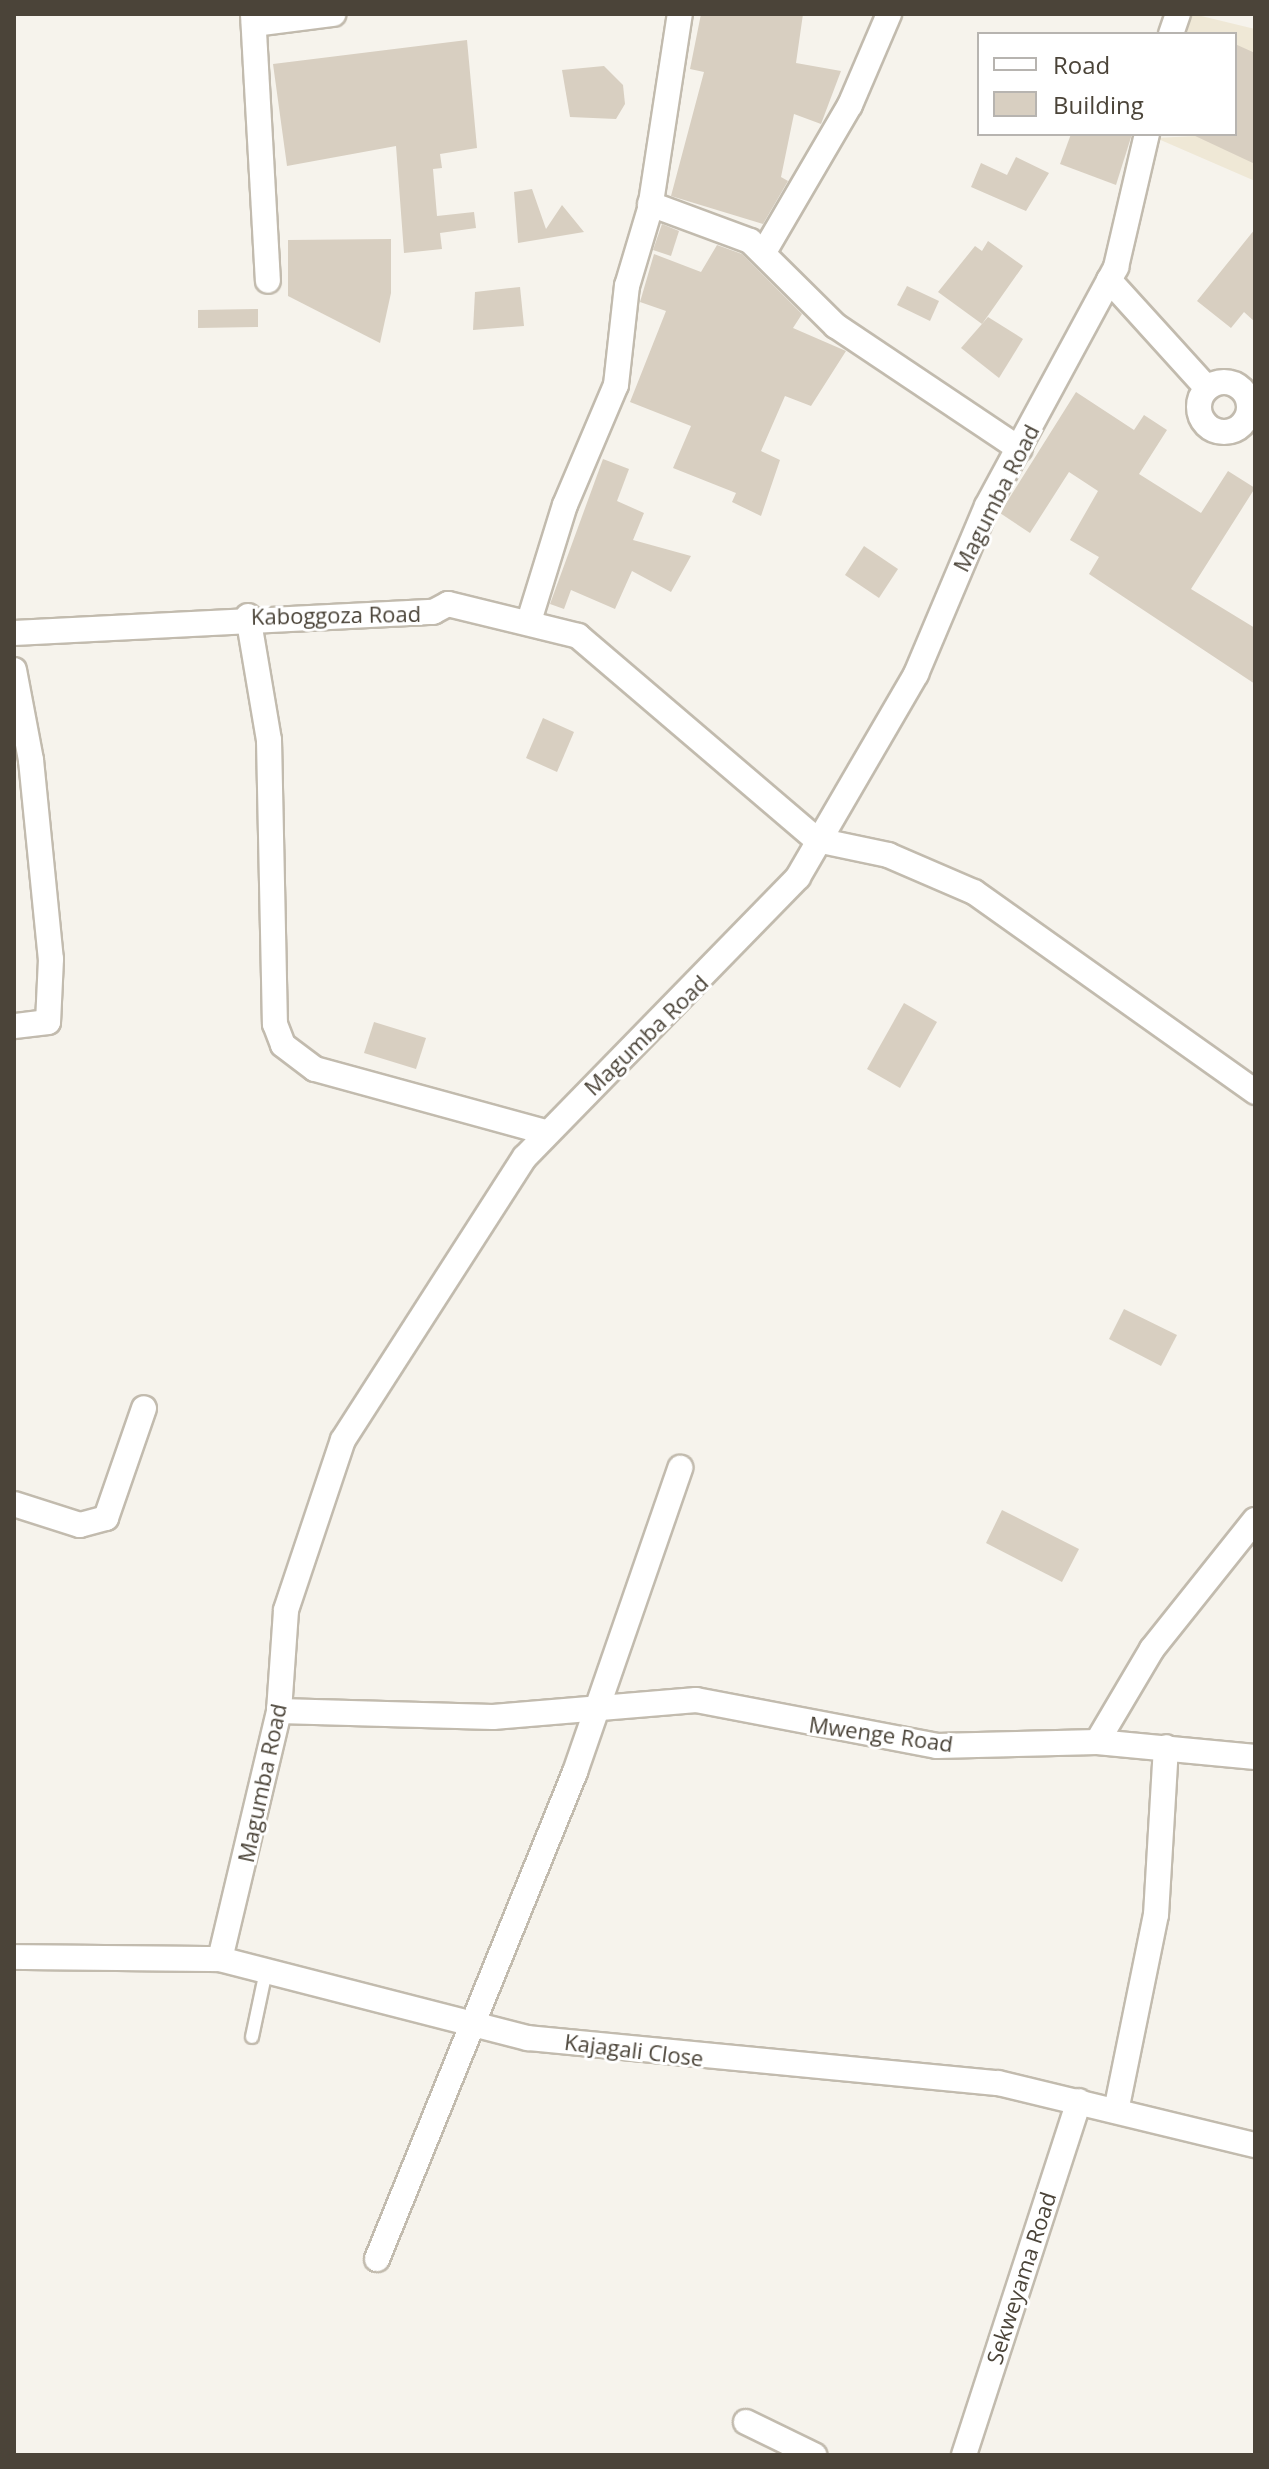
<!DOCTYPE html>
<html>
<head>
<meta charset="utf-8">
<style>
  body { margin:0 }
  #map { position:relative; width:1269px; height:2469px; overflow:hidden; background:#f6f3ec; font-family:"Open Sans",sans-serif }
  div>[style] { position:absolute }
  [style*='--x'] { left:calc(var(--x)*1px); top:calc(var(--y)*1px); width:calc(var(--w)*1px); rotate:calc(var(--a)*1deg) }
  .education>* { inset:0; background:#efe8d6 }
  .building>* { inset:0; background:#d8cfc1 }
  .roads { filter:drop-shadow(2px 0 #c2bbae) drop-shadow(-2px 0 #c2bbae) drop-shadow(0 2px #c2bbae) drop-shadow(0 -2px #c2bbae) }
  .service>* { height:12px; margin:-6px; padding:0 6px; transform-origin:6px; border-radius:6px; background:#fff }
  .minor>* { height:24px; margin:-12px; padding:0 12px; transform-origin:12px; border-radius:12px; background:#fff }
  .minor>.ring { margin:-12px; padding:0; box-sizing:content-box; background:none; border:24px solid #fff; border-radius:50% }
  span { translate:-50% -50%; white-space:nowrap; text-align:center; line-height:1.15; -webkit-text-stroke:6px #fff; paint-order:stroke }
  .street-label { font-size:22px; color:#4b4439 }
  .frame { position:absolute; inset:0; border:16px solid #4b4439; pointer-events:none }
  .legend { position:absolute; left:977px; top:32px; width:260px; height:104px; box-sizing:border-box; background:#fff; border:2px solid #b7b4b0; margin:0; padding:10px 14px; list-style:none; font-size:24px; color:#4b4439 }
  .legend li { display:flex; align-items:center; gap:16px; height:40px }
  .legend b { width:40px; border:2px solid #b7b4b0 }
</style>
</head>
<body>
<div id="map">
  <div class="education">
    <div style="clip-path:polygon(1193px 14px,1255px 29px,1255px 181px,1156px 138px,1235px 134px,1235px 34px,1184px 34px)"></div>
  </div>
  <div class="building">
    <div style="clip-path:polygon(701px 14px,803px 14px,796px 63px,841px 71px,821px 124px,794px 114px,781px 177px,788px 181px,763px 224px,671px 196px,704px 72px,690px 69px)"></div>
    <div style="clip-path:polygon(467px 40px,477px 148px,440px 154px,442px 168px,433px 169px,437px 216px,474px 212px,476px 228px,440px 233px,442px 249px,404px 253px,396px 146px,287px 166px,273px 64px)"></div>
    <div style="clip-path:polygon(1235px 44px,1255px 53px,1255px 164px,1191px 134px,1235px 134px)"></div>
    <div style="clip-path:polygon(604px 66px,623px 85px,625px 104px,616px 119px,570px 117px,562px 70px)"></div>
    <div style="clip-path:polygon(1071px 134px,1132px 134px,1116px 185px,1060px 164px)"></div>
    <div style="clip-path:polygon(1016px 157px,1049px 173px,1026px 211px,971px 187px,981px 163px,1007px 175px)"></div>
    <div style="clip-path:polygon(532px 189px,546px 229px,562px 205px,584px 232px,518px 243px,514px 192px)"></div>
    <div style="clip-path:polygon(662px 224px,679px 231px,671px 256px,653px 250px)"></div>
    <div style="clip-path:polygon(1255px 229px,1255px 322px,1244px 312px,1231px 328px,1197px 301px)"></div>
    <div style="clip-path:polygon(391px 239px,391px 293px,380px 343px,288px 296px,288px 240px)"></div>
    <div style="clip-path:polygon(988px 241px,1023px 266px,982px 324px,938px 292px,975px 246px,982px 251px)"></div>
    <div style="clip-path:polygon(717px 245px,742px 254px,802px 314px,793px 328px,846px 351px,811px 406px,785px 396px,761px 451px,780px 460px,761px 516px,732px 502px,736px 493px,673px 468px,691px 426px,630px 402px,666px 311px,640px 302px,654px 254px,701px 272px)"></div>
    <div style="clip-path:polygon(907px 286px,939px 301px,930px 321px,897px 305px)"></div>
    <div style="clip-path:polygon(520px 287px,524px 326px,473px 330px,475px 292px)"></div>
    <div style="clip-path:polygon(258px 309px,258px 327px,198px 328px,198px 310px)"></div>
    <div style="clip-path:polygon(988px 317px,1023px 339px,999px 378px,961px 348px)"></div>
    <div style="clip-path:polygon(1076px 392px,1134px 430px,1144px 415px,1167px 430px,1139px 474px,1201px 513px,1228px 471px,1255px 488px,1191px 589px,1255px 628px,1255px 684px,1089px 574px,1099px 557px,1070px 540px,1098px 491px,1069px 472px,1030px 533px,1000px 513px)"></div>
    <div style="clip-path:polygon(603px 459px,629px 469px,617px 501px,644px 513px,633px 540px,691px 556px,671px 592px,632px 571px,615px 609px,571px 590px,564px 609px,550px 604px)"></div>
    <div style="clip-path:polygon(864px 546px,898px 569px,879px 598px,845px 575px)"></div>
    <div style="clip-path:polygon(543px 718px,574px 732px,557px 772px,526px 758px)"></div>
    <div style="clip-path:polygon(904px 1003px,937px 1022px,900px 1088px,867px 1069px)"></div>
    <div style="clip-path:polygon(374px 1022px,426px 1038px,416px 1069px,364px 1053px)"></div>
    <div style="clip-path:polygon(1124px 1309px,1177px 1335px,1161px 1366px,1109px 1339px)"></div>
    <div style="clip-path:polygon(1002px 1510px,1079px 1549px,1062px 1582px,986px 1543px)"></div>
  </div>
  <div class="roads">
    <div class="service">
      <div style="--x:252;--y:2037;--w:67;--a:-78"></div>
    </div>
    <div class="minor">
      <div style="--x:253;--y:14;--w:267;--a:86.8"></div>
      <div style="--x:254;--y:24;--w:80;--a:-7.2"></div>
      <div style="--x:1171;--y:34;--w:21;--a:-71"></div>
      <div style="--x:650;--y:204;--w:107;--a:20.3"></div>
      <div style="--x:750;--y:241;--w:121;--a:44.7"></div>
      <div style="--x:836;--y:326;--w:221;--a:33.8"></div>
      <div style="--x:764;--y:252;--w:170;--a:-59.7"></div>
      <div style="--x:850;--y:105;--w:99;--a:-66.8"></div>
      <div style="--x:1109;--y:280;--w:146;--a:47.8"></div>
      <div class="ring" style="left:1199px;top:382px;width:26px;height:26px"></div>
      <div style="--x:248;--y:616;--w:126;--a:80.4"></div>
      <div style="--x:269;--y:740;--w:284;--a:88.8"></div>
      <div style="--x:275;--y:1024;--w:22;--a:69"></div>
      <div style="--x:283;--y:1045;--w:40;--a:37"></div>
      <div style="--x:315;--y:1069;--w:238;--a:15.3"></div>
      <div style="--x:529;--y:621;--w:121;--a:-72.8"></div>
      <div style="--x:565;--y:505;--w:130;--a:-67"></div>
      <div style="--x:616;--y:385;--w:100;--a:-83.7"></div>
      <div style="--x:627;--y:286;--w:80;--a:-73.4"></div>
      <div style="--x:650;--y:209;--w:197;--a:-81.3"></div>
      <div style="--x:14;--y:633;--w:420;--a:-2.9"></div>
      <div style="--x:433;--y:612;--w:17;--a:-28"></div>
      <div style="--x:448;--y:604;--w:134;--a:13.8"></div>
      <div style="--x:578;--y:636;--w:314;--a:40.5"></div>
      <div style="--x:817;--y:840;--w:73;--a:11.9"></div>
      <div style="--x:888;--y:855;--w:94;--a:23.3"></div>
      <div style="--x:974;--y:892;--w:345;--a:35.4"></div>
      <div style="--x:14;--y:670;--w:92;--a:79.3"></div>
      <div style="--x:31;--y:760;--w:200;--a:84.3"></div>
      <div style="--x:51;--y:959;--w:63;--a:92.7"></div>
      <div style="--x:48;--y:1022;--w:34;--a:173"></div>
      <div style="--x:14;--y:1504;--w:69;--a:17.7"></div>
      <div style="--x:80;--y:1525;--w:27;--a:-15"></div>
      <div style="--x:106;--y:1518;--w:116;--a:-70.9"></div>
      <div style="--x:279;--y:1711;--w:214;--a:1.6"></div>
      <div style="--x:493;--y:1717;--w:204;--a:-4.8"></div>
      <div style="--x:696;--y:1700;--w:245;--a:10.8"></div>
      <div style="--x:937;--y:1746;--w:160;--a:-1.4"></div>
      <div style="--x:1097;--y:1742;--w:159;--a:5.4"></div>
      <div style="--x:1097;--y:1742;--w:108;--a:-59.4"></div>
      <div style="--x:1152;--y:1649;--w:165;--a:-51.4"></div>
      <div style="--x:14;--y:1957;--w:206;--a:0.6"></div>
      <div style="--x:220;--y:1959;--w:318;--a:14.4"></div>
      <div style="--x:528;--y:2038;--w:472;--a:5.5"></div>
      <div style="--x:998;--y:2083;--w:264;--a:13.6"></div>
      <div style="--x:220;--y:1959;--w:255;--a:-76.6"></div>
      <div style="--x:279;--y:1711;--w:101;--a:-86"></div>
      <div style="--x:286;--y:1610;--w:179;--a:-71.5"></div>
      <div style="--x:343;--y:1440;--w:336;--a:-57.3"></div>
      <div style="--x:525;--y:1157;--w:391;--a:-45.7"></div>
      <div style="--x:798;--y:877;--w:235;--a:-59.8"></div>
      <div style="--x:916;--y:674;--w:182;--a:-67.1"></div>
      <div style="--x:987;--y:506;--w:272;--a:-61.6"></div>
      <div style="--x:1116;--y:267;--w:137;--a:-76.9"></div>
      <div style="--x:1116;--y:2111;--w:200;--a:-78.5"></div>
      <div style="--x:1156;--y:1915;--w:168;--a:-86.6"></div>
      <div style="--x:377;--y:2259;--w:526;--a:-67.87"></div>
      <div style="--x:575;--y:1772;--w:322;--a:-70.9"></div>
      <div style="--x:746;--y:2422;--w:76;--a:25.9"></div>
      <div style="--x:964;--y:2455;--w:372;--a:-72"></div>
    </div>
  </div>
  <div class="street-label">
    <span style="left:996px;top:498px;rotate:-63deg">Magumba Road</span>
    <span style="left:336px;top:615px;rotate:-1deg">Kaboggoza Road</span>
    <span style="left:646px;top:1035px;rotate:-44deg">Magumba Road</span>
    <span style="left:881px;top:1734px;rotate:8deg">Mwenge Road</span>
    <span style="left:262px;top:1783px;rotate:-78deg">Magumba Road</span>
    <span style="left:634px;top:2050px;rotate:7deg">Kajagali Close</span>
    <span style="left:1021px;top:2278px;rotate:-72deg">Sekweyama Road</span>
  </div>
  <div class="frame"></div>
  <ul class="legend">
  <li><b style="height:10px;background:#fff"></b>Road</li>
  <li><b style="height:22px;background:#d8cfc1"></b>Building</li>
  </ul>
</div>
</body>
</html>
